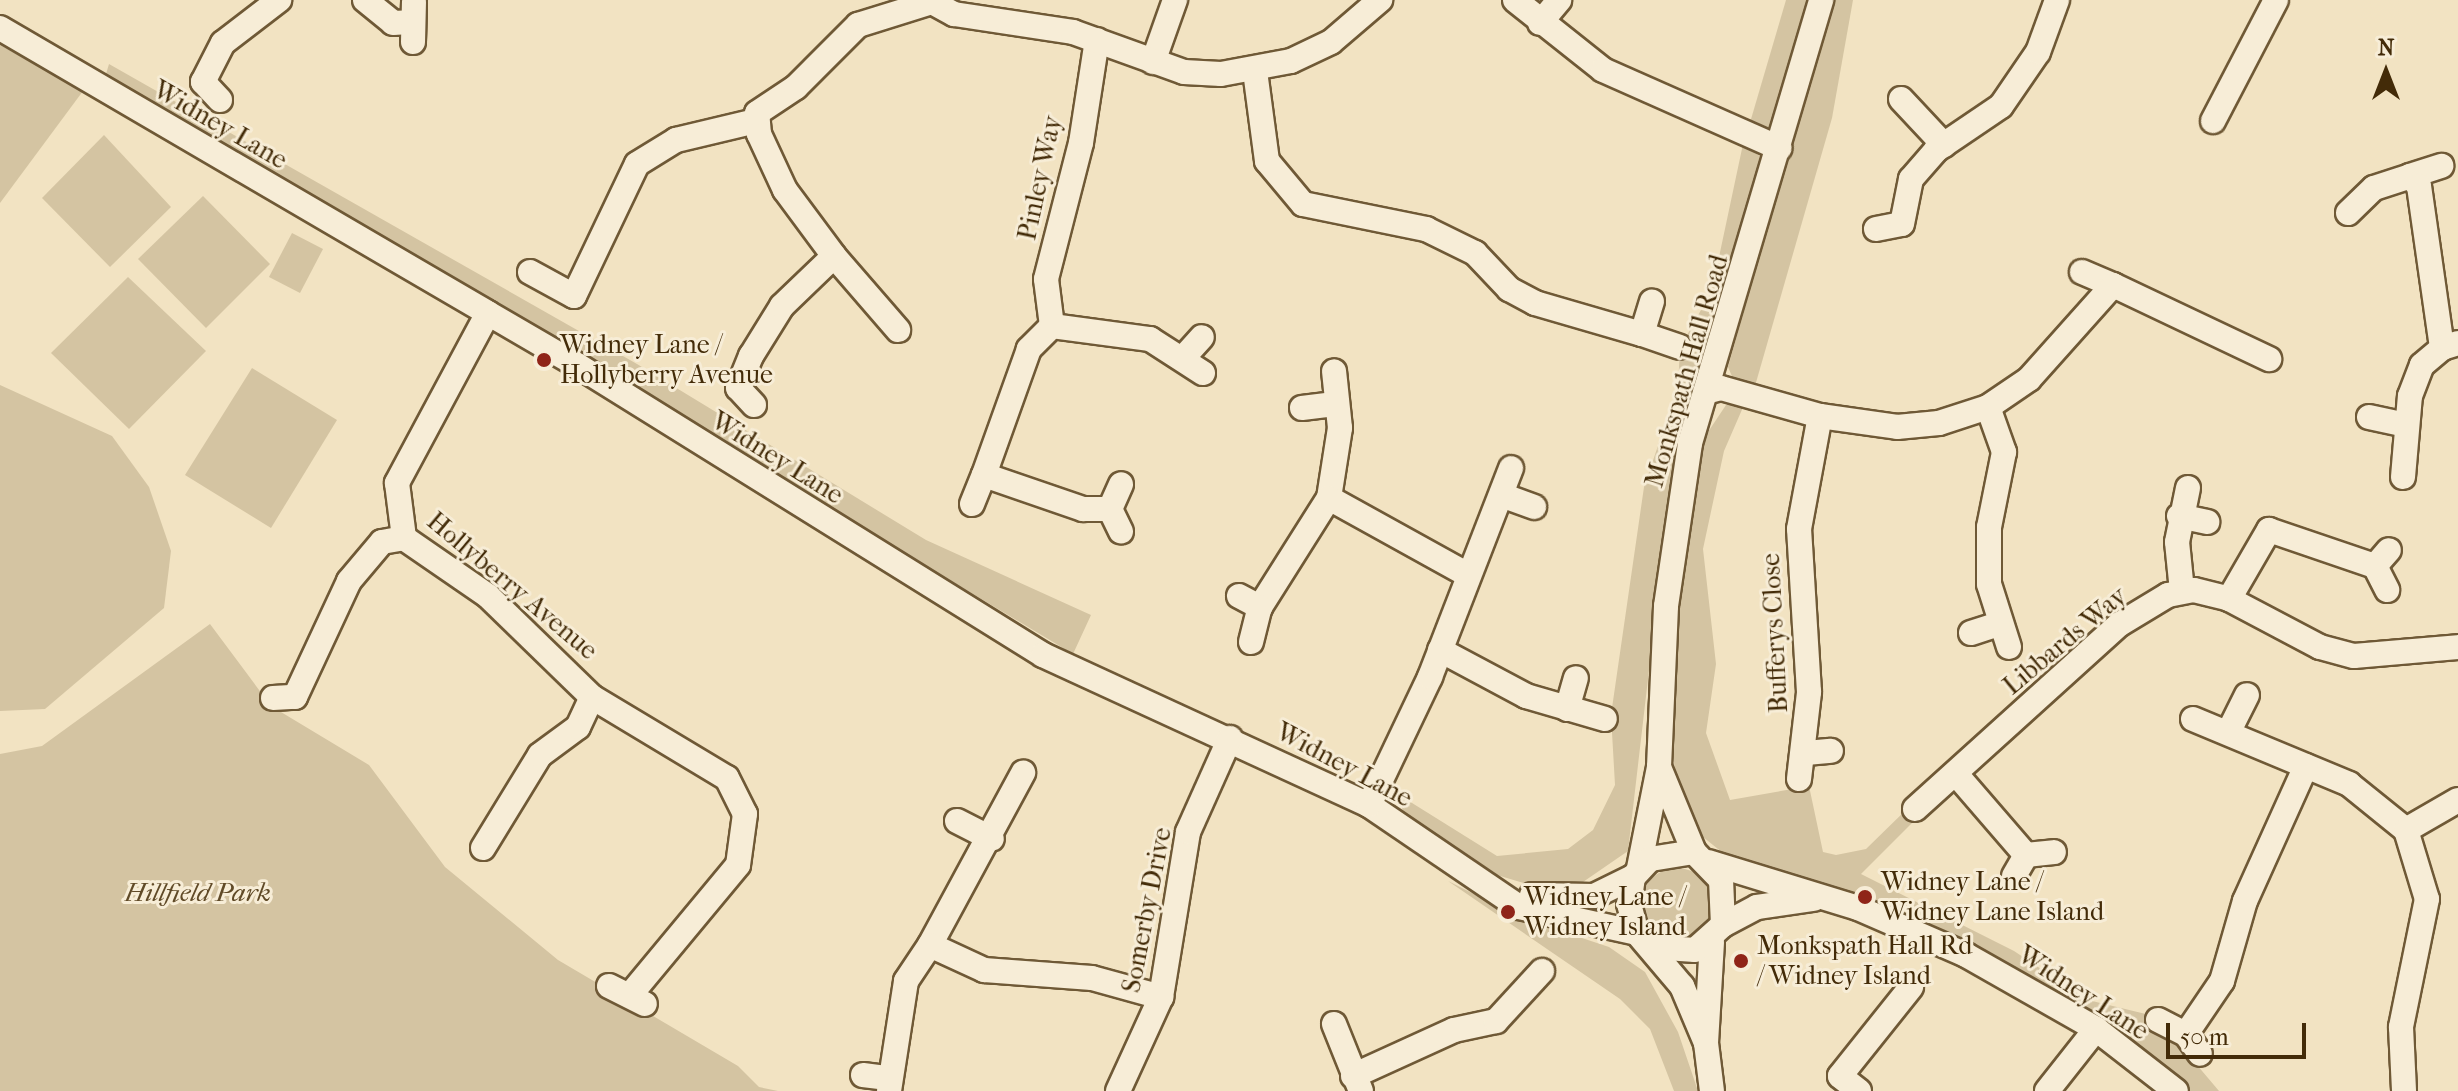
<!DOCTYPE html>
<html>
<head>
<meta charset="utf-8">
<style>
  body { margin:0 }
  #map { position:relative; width:2458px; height:1091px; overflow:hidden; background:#f2e3c2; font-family:"IM FELL French Canon",serif }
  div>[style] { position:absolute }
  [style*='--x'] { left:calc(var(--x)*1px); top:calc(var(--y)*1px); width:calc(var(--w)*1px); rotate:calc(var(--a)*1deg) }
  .green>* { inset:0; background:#d4c4a2 }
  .round { border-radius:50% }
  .roads { filter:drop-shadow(2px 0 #6f5936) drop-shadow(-2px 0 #6f5936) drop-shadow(0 2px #6f5936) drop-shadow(0 -2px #6f5936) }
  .minor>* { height:24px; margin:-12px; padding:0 12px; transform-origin:12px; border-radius:12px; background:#f7edd7 }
  .dots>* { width:22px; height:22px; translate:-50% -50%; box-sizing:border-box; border:4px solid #f7edd7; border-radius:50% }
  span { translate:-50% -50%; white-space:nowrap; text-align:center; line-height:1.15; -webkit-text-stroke:6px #f7edd7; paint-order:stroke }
  .street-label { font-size:26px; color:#432b08 }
  .poi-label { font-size:26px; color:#432b08 }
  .left { translate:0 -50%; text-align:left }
  .park-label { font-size:26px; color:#604a27; font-style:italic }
  .north { position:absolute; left:2346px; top:32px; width:80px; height:80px; -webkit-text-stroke:6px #f7edd7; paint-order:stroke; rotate:0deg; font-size:22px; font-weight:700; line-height:32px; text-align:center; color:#432b08 }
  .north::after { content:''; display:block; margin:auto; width:28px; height:36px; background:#432b08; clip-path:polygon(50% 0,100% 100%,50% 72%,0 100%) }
  .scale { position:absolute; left:2166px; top:1023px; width:140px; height:36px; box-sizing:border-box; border:4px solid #432b08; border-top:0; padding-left:10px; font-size:24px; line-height:28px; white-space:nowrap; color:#432b08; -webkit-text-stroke:6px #f7edd7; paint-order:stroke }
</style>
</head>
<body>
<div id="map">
  <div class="green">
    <div style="clip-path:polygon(1786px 0,1813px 0,1774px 128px,1766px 131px,1749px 126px)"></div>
    <div style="clip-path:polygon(1832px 0,1853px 0,1832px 118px,1755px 386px,1734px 381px,1728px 367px)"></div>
    <div style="clip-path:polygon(0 45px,83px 91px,0 203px)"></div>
    <div style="clip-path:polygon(109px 64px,637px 364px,926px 540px,1091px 615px,1073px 654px,106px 74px)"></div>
    <div style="clip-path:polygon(104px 135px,171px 207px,110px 267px,42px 198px)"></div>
    <div style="clip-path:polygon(1743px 144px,1768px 162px,1658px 593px,1628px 851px,1583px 882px,1533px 886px,1487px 872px,1405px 816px,1396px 793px,1497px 856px,1568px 849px,1593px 830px,1615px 785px,1611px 715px,1644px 487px,1678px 387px,1680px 348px,1712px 290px)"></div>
    <div style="clip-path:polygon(203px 196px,270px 264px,206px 328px,138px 259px)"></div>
    <div style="clip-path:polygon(292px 233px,323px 249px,300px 293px,269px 277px)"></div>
    <div style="clip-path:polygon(128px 277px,206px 351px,129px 429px,51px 353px)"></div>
    <div style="clip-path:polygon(252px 368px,337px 420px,271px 528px,185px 475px)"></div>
    <div style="clip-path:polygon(0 385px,112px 436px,149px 487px,171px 551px,164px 608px,45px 709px,0 711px)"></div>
    <div style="clip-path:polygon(1726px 405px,1744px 405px,1724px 451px,1703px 549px,1716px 664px,1706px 733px,1730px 800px,1809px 786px,1823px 852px,1836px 855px,1866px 849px,1910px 806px,1918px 817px,1861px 874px,2014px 951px,2088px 1000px,2154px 1016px,2154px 1033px,2175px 1039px,2219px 1091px,2188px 1091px,2097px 1023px,1728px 857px,1703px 837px,1676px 790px,1669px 689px,1682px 548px,1704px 438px)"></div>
    <div style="clip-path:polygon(210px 624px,271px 706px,369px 765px,445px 867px,558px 960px,738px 1066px,759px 1087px,778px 1091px,0 1091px,0 754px,42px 746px)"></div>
    <div class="round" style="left:1641px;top:868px;width:72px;height:72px"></div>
    <div style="clip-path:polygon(1448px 881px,1522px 918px,1609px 947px,1645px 972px,1678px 1032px,1698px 1091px,1674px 1091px,1650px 1029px,1620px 999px)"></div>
  </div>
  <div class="roads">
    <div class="minor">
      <div style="--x:365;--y:0;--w:36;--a:39"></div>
      <div style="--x:393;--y:23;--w:17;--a:-3"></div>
      <div style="--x:1515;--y:0;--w:112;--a:38.5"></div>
      <div style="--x:1603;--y:70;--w:193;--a:23.9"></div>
      <div style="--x:1540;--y:23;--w:30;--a:-50"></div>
      <div style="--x:0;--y:28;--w:668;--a:30.29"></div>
      <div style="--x:577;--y:365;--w:549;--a:31.89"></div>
      <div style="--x:1043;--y:655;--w:359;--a:24.7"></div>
      <div style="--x:1369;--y:805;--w:181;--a:34.2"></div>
      <div style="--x:1519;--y:907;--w:121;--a:12.4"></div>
      <div style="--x:413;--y:42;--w:40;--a:-88.6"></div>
      <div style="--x:1153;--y:62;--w:66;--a:-70.5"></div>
      <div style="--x:1255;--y:71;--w:91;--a:82.4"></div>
      <div style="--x:1267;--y:161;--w:56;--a:50.1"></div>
      <div style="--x:1303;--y:204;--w:126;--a:11.5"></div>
      <div style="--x:1426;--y:229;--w:55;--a:26.1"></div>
      <div style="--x:1475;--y:253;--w:50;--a:46.6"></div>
      <div style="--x:1509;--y:289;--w:30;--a:28"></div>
      <div style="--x:1535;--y:303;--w:111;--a:16.2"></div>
      <div style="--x:1642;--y:334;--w:34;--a:-73"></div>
      <div style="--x:1901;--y:99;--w:63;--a:46.9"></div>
      <div style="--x:220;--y:100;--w:25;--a:-133"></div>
      <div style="--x:203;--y:82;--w:44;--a:-62.9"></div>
      <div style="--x:223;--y:43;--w:71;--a:-37.5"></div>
      <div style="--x:2213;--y:121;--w:136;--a:-62.5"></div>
      <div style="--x:2410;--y:176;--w:33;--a:-18"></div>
      <div style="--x:2348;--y:213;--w:36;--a:-44"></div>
      <div style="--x:2374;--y:188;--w:38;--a:-18"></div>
      <div style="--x:2410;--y:176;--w:13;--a:48"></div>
      <div style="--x:2419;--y:186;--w:164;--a:81.9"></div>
      <div style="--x:2442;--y:348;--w:17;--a:-17"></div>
      <div style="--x:1876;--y:229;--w:26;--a:-11"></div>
      <div style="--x:1902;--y:224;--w:46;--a:-78.7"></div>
      <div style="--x:1911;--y:179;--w:38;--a:-49"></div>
      <div style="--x:1936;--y:150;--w:78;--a:-34.1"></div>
      <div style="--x:2001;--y:106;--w:65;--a:-55.6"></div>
      <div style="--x:2038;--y:52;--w:55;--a:-69.9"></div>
      <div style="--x:834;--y:256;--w:98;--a:49.1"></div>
      <div style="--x:530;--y:272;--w:50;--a:28.6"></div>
      <div style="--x:574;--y:296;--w:146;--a:-64.5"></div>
      <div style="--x:637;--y:164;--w:46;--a:-31.6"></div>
      <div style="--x:676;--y:140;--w:82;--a:-13.4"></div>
      <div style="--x:2082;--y:272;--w:34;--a:23"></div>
      <div style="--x:488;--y:313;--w:193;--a:118.2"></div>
      <div style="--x:397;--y:483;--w:55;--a:82.7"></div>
      <div style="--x:404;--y:538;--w:102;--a:34.6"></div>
      <div style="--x:488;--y:596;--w:145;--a:44.2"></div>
      <div style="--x:592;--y:697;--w:157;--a:31"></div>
      <div style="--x:727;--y:778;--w:40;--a:63.4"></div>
      <div style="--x:745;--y:814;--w:51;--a:97.8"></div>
      <div style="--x:738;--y:865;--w:169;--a:129.7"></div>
      <div style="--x:1052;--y:326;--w:33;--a:135"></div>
      <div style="--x:1029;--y:349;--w:134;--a:109.7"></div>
      <div style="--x:984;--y:475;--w:105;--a:19"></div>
      <div style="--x:1083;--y:509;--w:27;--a:0"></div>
      <div style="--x:1110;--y:509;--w:27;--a:-66"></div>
      <div style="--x:1052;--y:326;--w:47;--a:-97.3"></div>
      <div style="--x:1046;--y:279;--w:140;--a:-75.6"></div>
      <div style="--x:1081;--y:143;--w:104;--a:-81.2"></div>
      <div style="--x:1052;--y:326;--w:99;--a:7.6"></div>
      <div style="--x:1150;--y:339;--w:63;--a:32.7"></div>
      <div style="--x:1642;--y:334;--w:39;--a:19"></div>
      <div style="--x:1183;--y:358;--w:28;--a:-48"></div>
      <div style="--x:1709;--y:391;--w:12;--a:-14"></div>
      <div style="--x:1721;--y:388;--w:103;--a:15.8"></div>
      <div style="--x:1820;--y:416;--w:78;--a:8.1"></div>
      <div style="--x:1897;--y:427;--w:42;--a:-5.4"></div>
      <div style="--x:1939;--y:423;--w:52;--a:-18.1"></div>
      <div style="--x:1988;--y:407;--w:50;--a:-34.3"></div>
      <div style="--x:2029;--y:379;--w:126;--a:-48.2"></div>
      <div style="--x:2113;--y:285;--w:173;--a:25.4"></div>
      <div style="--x:754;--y:405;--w:23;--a:-133"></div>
      <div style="--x:738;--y:388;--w:35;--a:-68"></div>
      <div style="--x:751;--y:356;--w:59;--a:-58.2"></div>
      <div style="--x:782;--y:306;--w:72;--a:-43.9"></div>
      <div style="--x:834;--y:256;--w:82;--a:-126.6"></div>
      <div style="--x:785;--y:190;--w:62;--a:-114.9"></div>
      <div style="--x:759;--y:134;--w:21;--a:-95"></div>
      <div style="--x:757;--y:113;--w:47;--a:-33.7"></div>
      <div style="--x:796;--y:87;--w:88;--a:-45"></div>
      <div style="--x:858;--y:25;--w:77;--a:-17.3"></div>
      <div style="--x:932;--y:2;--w:25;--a:29"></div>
      <div style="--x:954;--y:14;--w:120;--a:8.6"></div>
      <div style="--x:1073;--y:32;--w:118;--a:19.8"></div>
      <div style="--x:1184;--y:72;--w:37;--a:3"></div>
      <div style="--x:1221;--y:74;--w:71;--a:-10.5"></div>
      <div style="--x:1291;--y:61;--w:44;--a:-25.4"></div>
      <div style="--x:1331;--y:42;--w:65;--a:-40.6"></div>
      <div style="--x:1988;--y:407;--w:48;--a:70.4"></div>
      <div style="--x:2004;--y:452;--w:76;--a:101.3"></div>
      <div style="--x:1989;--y:527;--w:57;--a:90"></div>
      <div style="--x:1989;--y:584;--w:66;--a:72.4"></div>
      <div style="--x:1302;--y:408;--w:35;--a:-7"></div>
      <div style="--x:2369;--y:417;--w:38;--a:12"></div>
      <div style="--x:2403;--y:477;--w:81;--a:-85.1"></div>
      <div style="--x:2410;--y:396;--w:33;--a:-69"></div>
      <div style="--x:2422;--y:365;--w:26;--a:-40"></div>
      <div style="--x:1504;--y:496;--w:32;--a:20"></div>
      <div style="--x:1329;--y:498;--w:71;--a:-81.1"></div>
      <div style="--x:1340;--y:428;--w:57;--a:-96"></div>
      <div style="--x:972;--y:504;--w:31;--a:-68"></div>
      <div style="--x:1110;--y:509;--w:25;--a:64"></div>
      <div style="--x:2179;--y:516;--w:29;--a:12"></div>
      <div style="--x:2375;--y:566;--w:27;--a:63"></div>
      <div style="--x:2182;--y:591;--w:49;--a:-95.8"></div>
      <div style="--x:2177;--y:542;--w:55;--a:-78.5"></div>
      <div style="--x:1239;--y:596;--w:24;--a:28"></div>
      <div style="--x:1260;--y:607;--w:129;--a:-57.7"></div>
      <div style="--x:1329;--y:498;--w:157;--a:29"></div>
      <div style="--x:2229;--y:599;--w:80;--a:-59.9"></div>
      <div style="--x:2269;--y:530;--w:112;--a:18.8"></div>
      <div style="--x:2375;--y:566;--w:21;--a:-49"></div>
      <div style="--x:1971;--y:633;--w:28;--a:-18"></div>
      <div style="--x:1251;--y:642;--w:36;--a:-76"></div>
      <div style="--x:1440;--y:650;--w:98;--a:28.1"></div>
      <div style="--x:1526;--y:696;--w:82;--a:16.2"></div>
      <div style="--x:273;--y:698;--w:22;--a:-3"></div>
      <div style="--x:295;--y:697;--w:128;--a:-65"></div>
      <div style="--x:349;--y:581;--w:51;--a:-49.8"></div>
      <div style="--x:382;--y:542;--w:22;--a:-10"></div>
      <div style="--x:1567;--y:709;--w:32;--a:-74"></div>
      <div style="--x:2193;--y:719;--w:169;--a:22.6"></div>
      <div style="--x:2349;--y:784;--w:73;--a:38.9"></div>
      <div style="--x:2406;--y:830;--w:72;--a:73.1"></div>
      <div style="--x:2427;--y:899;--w:131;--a:101.5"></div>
      <div style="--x:2401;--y:1027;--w:64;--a:87.3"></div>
      <div style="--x:2229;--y:731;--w:40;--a:-63.4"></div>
      <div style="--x:1806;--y:753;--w:25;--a:-5"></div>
      <div style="--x:1659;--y:767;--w:92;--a:67.6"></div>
      <div style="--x:1956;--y:774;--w:107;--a:49.2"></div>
      <div style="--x:2026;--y:855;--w:28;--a:-6"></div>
      <div style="--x:1799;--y:779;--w:88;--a:-83.4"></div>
      <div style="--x:1809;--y:692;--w:163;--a:-93.5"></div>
      <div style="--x:1799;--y:529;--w:115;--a:-79.5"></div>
      <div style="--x:1369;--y:805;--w:142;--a:-64.5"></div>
      <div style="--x:1430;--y:677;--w:224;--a:-68.8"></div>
      <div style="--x:1915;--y:809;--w:276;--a:-42.1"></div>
      <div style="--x:2120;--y:624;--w:56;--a:-31.1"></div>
      <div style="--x:2168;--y:595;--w:26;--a:-11"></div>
      <div style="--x:2194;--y:590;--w:36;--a:14"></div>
      <div style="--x:2229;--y:599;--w:103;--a:27.8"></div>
      <div style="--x:2320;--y:647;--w:35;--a:15"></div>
      <div style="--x:2354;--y:656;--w:104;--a:-4.9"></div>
      <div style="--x:957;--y:821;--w:39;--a:27"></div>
      <div style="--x:2406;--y:830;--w:60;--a:-30"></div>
      <div style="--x:483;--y:848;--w:109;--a:-58.5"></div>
      <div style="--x:540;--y:755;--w:47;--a:-36.4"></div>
      <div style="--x:578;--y:727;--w:33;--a:-65"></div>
      <div style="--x:1708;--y:862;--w:157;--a:17"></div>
      <div style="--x:1858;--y:908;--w:118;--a:23.5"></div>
      <div style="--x:1966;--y:955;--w:150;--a:29.6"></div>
      <div style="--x:2096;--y:1029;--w:101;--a:37.8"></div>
      <div style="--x:1639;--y:868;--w:103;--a:-78.8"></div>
      <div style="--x:1659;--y:767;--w:161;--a:-87.5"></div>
      <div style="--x:1666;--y:606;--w:165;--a:-81.6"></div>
      <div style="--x:1690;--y:443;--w:462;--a:-73.5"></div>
      <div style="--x:2014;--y:876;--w:24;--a:-60"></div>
      <div style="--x:1532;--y:895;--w:62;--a:0.9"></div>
      <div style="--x:1594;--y:896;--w:43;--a:-26"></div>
      <div style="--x:1723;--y:925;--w:38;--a:-28"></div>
      <div style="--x:1757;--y:907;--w:57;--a:-8.1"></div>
      <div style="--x:1712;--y:942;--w:101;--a:93.4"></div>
      <div style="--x:1706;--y:1043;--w:48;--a:82.9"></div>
      <div style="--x:930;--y:945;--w:196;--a:-61.6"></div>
      <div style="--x:1651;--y:947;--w:44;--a:3.9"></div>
      <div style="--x:1695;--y:950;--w:38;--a:-42"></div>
      <div style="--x:1723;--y:925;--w:45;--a:-92.5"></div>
      <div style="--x:1721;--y:880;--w:39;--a:-134"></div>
      <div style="--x:1694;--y:852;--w:45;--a:171"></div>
      <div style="--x:1650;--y:859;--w:25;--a:133"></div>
      <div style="--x:1633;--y:877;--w:27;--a:98"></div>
      <div style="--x:1629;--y:904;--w:30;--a:75"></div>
      <div style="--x:1637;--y:933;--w:70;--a:49.7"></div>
      <div style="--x:1682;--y:986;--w:62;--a:67.2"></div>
      <div style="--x:609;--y:986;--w:40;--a:26.6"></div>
      <div style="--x:2158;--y:1020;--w:31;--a:27"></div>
      <div style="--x:2186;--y:1034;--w:64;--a:-55.8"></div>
      <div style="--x:2222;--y:981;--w:83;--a:-74"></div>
      <div style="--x:2245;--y:901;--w:148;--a:-65.7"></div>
      <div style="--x:1334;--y:1024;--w:72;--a:68.1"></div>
      <div style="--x:2186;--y:1034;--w:24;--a:55"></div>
      <div style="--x:863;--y:1075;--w:25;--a:7"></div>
      <div style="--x:1353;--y:1076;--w:111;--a:-24.5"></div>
      <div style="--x:1454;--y:1030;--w:43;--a:-12.1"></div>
      <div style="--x:1496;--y:1021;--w:68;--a:-47.4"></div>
      <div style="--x:889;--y:1091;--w:111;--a:-81.2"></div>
      <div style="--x:906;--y:981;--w:43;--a:-56.3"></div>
      <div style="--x:930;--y:945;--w:60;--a:24.8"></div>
      <div style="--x:984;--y:970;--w:108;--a:4.2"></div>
      <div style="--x:1092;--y:978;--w:72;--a:15.4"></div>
      <div style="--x:1118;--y:1091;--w:103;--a:-65.4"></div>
      <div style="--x:1161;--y:997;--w:167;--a:-80.7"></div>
      <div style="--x:1188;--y:832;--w:103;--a:-65.9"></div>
      <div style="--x:1859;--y:1091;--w:24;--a:-142"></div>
      <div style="--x:1840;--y:1076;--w:114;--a:-51.4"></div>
      <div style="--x:2047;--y:1091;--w:79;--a:-51.7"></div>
    </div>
  </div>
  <div class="dots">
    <div style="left:544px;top:360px;background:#8f2418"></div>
    <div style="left:1865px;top:897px;background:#8f2418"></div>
    <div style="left:1508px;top:912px;background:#8f2418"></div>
    <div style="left:1741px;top:961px;background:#8f2418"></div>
  </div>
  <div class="street-label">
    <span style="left:220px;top:125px;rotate:30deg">Widney Lane</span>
    <span style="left:1040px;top:178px;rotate:-78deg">Pinley Way</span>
    <span style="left:1687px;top:371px;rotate:-74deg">Monkspath Hall Road</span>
    <span style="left:777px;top:458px;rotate:32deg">Widney Lane</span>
    <span style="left:512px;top:586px;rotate:40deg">Hollyberry Avenue</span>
    <span style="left:1775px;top:633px;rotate:-93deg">Bufferys Close</span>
    <span style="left:2065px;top:641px;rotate:-40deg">Libbards Way</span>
    <span style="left:1344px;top:765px;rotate:28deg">Widney Lane</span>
    <span style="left:1147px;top:910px;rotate:-79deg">Somerby Drive</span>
    <span style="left:2083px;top:993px;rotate:33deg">Widney Lane</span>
  </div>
  <div class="poi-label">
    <span class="left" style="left:560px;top:360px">Widney Lane /<br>Hollyberry Avenue</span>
    <span class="left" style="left:1881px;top:897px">Widney Lane /<br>Widney Lane Island</span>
    <span class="left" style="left:1524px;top:912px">Widney Lane /<br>Widney Island</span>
    <span class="left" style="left:1757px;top:961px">Monkspath Hall Rd<br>/ Widney Island</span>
  </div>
  <div class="park-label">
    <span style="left:198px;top:893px">Hillfield Park</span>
  </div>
  <div class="north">N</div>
  <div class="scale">50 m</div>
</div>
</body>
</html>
